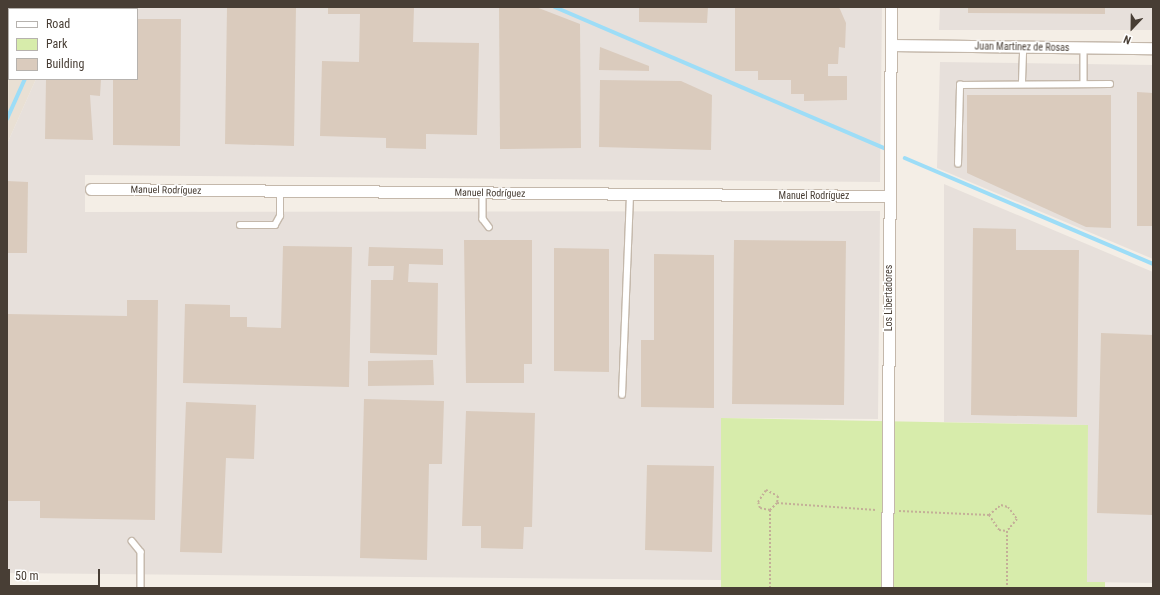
<!DOCTYPE html>
<html>
<head>
<meta charset="utf-8">
<style>
  body { margin:0 }
  #map { position:relative; width:1160px; height:595px; overflow:hidden; background:#f4eee6; font-family:"Roboto Condensed",sans-serif }
  div>[style] { position:absolute }
  [style*='--x'] { left:calc(var(--x)*1px); top:calc(var(--y)*1px); width:calc(var(--w)*1px); rotate:calc(var(--a)*1deg) }
  .residential>* { inset:0; background:#e9e0d4 }
  .industrial>* { inset:0; background:#e7e0db }
  .green>* { inset:0; background:#d7ecab }
  .stream>* { height:3.5px; margin:-1.75px; padding:0 1.75px; transform-origin:1.75px; border-radius:1.75px; background:#9dddf7 }
  .building>* { inset:0; background:#dacbbd }
  .path>* { height:2px; margin-top:-1px; transform-origin:0; background:repeating-linear-gradient(90deg,#c4af98 0 2px,transparent 0 4px) }
  .roads { filter:drop-shadow(1px 0 #c4b8ab) drop-shadow(-1px 0 #c4b8ab) drop-shadow(0 1px #c4b8ab) drop-shadow(0 -1px #c4b8ab) }
  .service>* { height:5.5px; margin:-2.75px; padding:0 2.75px; transform-origin:2.75px; border-radius:2.75px; background:#fff }
  .minor>* { height:11px; margin:-5.5px; padding:0 5.5px; transform-origin:5.5px; border-radius:5.5px; background:#fff }
  span { translate:-50% -50%; white-space:nowrap; text-align:center; line-height:1.15; -webkit-text-stroke:3px #fff; paint-order:stroke }
  .street-label { font-size:10px; color:#483e35 }
  .frame { position:absolute; inset:0; border:8px solid #483e35; pointer-events:none }
  .legend { position:absolute; left:8px; top:8px; width:130px; height:72px; box-sizing:border-box; background:#fff; border:1px solid #b6b2ae; margin:0; padding:5px 7px; list-style:none; font-size:12px; color:#483e35 }
  .legend li { display:flex; align-items:center; gap:8px; height:20px }
  .legend b { width:20px; border:1px solid #b6b2ae }
  .north { position:absolute; left:1112px; top:8px; width:40px; height:40px; -webkit-text-stroke:3px #fff; paint-order:stroke; rotate:202deg; font-size:11px; font-weight:700; line-height:16px; text-align:center; color:#483e35 }
  .north::after { content:''; display:block; margin:auto; width:14px; height:18px; background:#483e35; clip-path:polygon(50% 0,100% 100%,50% 72%,0 100%) }
  .scale { position:absolute; left:8px; top:569px; width:92px; height:18px; box-sizing:border-box; border:2px solid #483e35; border-top:0; padding-left:5px; font-size:12px; line-height:14px; white-space:nowrap; color:#483e35; -webkit-text-stroke:3px #fff; paint-order:stroke }
</style>
</head>
<body>
<div id="map">
  <div class="residential">
    <div style="clip-path:polygon(7px 7px,68px 7px,9px 9px,9px 79px,36px 79px,7px 144px)"></div>
  </div>
  <div class="industrial">
    <div style="clip-path:polygon(68px 7px,882px 7px,880px 182px,85px 175px,85px 212px,880px 211px,878px 419px,721px 418px,721px 580px,7px 573px,7px 144px,36px 79px,137px 79px,137px 9px)"></div>
    <div style="clip-path:polygon(940px 7px,1153px 7px,1153px 30px,939px 30px)"></div>
    <div style="clip-path:polygon(940px 62px,1153px 65px,1153px 259px,937px 168px)"></div>
    <div style="clip-path:polygon(944px 184px,1153px 272px,1153px 583px,1087px 582px,1088px 425px,944px 422px)"></div>
  </div>
  <div class="green">
    <div style="clip-path:polygon(721px 418px,1088px 425px,1087px 582px,1105px 582px,1105px 588px,721px 588px)"></div>
  </div>
  <div class="stream">
    <div style="--x:555;--y:7;--w:358;--a:23.2"></div>
    <div style="--x:56;--y:9;--w:2;--a:-63"></div>
    <div style="--x:7;--y:119;--w:44;--a:-65.8"></div>
    <div style="--x:905;--y:158;--w:270;--a:23.1"></div>
  </div>
  <div class="building">
    <div style="clip-path:polygon(227px 7px,296px 7px,294px 146px,225px 144px)"></div>
    <div style="clip-path:polygon(328px 7px,414px 7px,413px 42px,479px 43px,477px 135px,426px 134px,426px 149px,386px 148px,386px 138px,320px 136px,322px 61px,359px 62px,360px 14px,328px 14px)"></div>
    <div style="clip-path:polygon(499px 7px,536px 7px,580px 24px,581px 148px,500px 149px)"></div>
    <div style="clip-path:polygon(639px 7px,708px 7px,707px 23px,639px 22px)"></div>
    <div style="clip-path:polygon(735px 7px,839px 7px,846px 23px,845px 48px,839px 47px,838px 64px,828px 64px,828px 76px,847px 76px,847px 100px,804px 101px,804px 94px,791px 94px,791px 80px,758px 80px,758px 71px,735px 71px)"></div>
    <div style="clip-path:polygon(968px 7px,1105px 7px,1105px 14px,968px 13px)"></div>
    <div style="clip-path:polygon(137px 19px,181px 19px,180px 146px,113px 145px,113px 79px,137px 79px)"></div>
    <div style="clip-path:polygon(600px 47px,649px 66px,649px 71px,599px 70px)"></div>
    <div style="clip-path:polygon(46px 79px,101px 79px,100px 96px,90px 95px,93px 140px,45px 139px)"></div>
    <div style="clip-path:polygon(600px 80px,681px 81px,712px 95px,711px 150px,599px 147px)"></div>
    <div style="clip-path:polygon(1137px 92px,1153px 93px,1153px 226px,1137px 226px)"></div>
    <div style="clip-path:polygon(967px 95px,1111px 95px,1111px 228px,1086px 227px,967px 173px)"></div>
    <div style="clip-path:polygon(7px 181px,28px 182px,27px 253px,7px 253px)"></div>
    <div style="clip-path:polygon(973px 228px,1016px 229px,1016px 250px,1079px 250px,1077px 417px,971px 415px)"></div>
    <div style="clip-path:polygon(464px 240px,532px 240px,532px 364px,524px 364px,524px 383px,466px 383px)"></div>
    <div style="clip-path:polygon(734px 240px,846px 241px,844px 405px,732px 404px)"></div>
    <div style="clip-path:polygon(283px 246px,352px 247px,349px 387px,183px 383px,185px 304px,230px 305px,230px 317px,247px 317px,247px 327px,281px 328px)"></div>
    <div style="clip-path:polygon(369px 247px,443px 249px,443px 265px,409px 264px,408px 282px,438px 283px,437px 355px,370px 353px,371px 280px,393px 280px,394px 266px,368px 266px)"></div>
    <div style="clip-path:polygon(554px 248px,609px 249px,609px 372px,554px 371px)"></div>
    <div style="clip-path:polygon(654px 254px,714px 255px,714px 408px,641px 407px,641px 340px,654px 340px)"></div>
    <div style="clip-path:polygon(127px 300px,158px 300px,155px 520px,40px 518px,40px 501px,7px 501px,7px 314px,127px 316px)"></div>
    <div style="clip-path:polygon(1101px 333px,1153px 335px,1153px 515px,1097px 513px)"></div>
    <div style="clip-path:polygon(433px 360px,434px 385px,368px 386px,368px 361px)"></div>
    <div style="clip-path:polygon(364px 399px,444px 401px,442px 464px,429px 464px,427px 560px,360px 558px)"></div>
    <div style="clip-path:polygon(186px 402px,256px 405px,254px 459px,226px 458px,222px 553px,180px 552px)"></div>
    <div style="clip-path:polygon(466px 411px,535px 413px,532px 527px,524px 527px,523px 549px,481px 548px,481px 526px,462px 526px)"></div>
    <div style="clip-path:polygon(647px 465px,714px 466px,712px 552px,645px 550px)"></div>
  </div>
  <div class="path">
    <div style="--x:777;--y:503;--w:10;--a:135"></div>
    <div style="--x:770;--y:510;--w:10;--a:-169"></div>
    <div style="--x:760;--y:508;--w:6;--a:-108"></div>
    <div style="--x:758;--y:502;--w:14;--a:-56"></div>
    <div style="--x:766;--y:490;--w:13;--a:27"></div>
    <div style="--x:778;--y:496;--w:7;--a:98"></div>
    <div style="--x:777;--y:503;--w:99;--a:4"></div>
    <div style="--x:899;--y:511;--w:90;--a:2.5"></div>
    <div style="--x:989;--y:515;--w:16;--a:-40"></div>
    <div style="--x:1001;--y:505;--w:7;--a:16"></div>
    <div style="--x:1008;--y:507;--w:15;--a:53"></div>
    <div style="--x:1017;--y:519;--w:16;--a:130"></div>
    <div style="--x:1007;--y:531;--w:57;--a:90"></div>
    <div style="--x:989;--y:515;--w:18;--a:56"></div>
    <div style="--x:999;--y:530;--w:8;--a:7"></div>
    <div style="--x:770;--y:588;--w:78;--a:-90"></div>
  </div>
  <div class="roads">
    <div class="service">
      <div style="--x:1084;--y:47;--w:37;--a:90"></div>
      <div style="--x:1022;--y:82;--w:35;--a:-88"></div>
      <div style="--x:958;--y:164;--w:79;--a:-88.5"></div>
      <div style="--x:960;--y:85;--w:150;--a:-0.4"></div>
      <div style="--x:483;--y:193;--w:26;--a:90"></div>
      <div style="--x:483;--y:219;--w:10;--a:53"></div>
      <div style="--x:240;--y:225;--w:35;--a:0"></div>
      <div style="--x:275;--y:225;--w:10;--a:-61"></div>
      <div style="--x:280;--y:216;--w:25;--a:-90"></div>
      <div style="--x:622;--y:395;--w:201;--a:-87.7"></div>
      <div style="--x:132;--y:541;--w:14;--a:51"></div>
      <div style="--x:141;--y:552;--w:36;--a:90"></div>
    </div>
    <div class="minor">
      <div style="--x:891;--y:45;--w:262;--a:0.7"></div>
      <div style="--x:91;--y:189;--w:799;--a:0.5"></div>
      <div style="--x:887;--y:588;--w:581;--a:-89.61"></div>
    </div>
  </div>
  <div class="street-label">
    <span style="left:1022px;top:47px;rotate:1deg">Juan Martinez de Rosas</span>
    <span style="left:166px;top:190px;rotate:1deg">Manuel Rodríguez</span>
    <span style="left:490px;top:193px;rotate:1deg">Manuel Rodríguez</span>
    <span style="left:814px;top:196px">Manuel Rodríguez</span>
    <span style="left:889px;top:298px;rotate:-90deg">Los Libertadores</span>
  </div>
  <div class="frame"></div>
  <ul class="legend">
  <li><b style="height:5px;background:#fff"></b>Road</li>
  <li><b style="height:11px;background:#d7ecab"></b>Park</li>
  <li><b style="height:11px;background:#dacbbd"></b>Building</li>
  </ul>
  <div class="north">N</div>
  <div class="scale">50 m</div>
</div>
</body>
</html>
